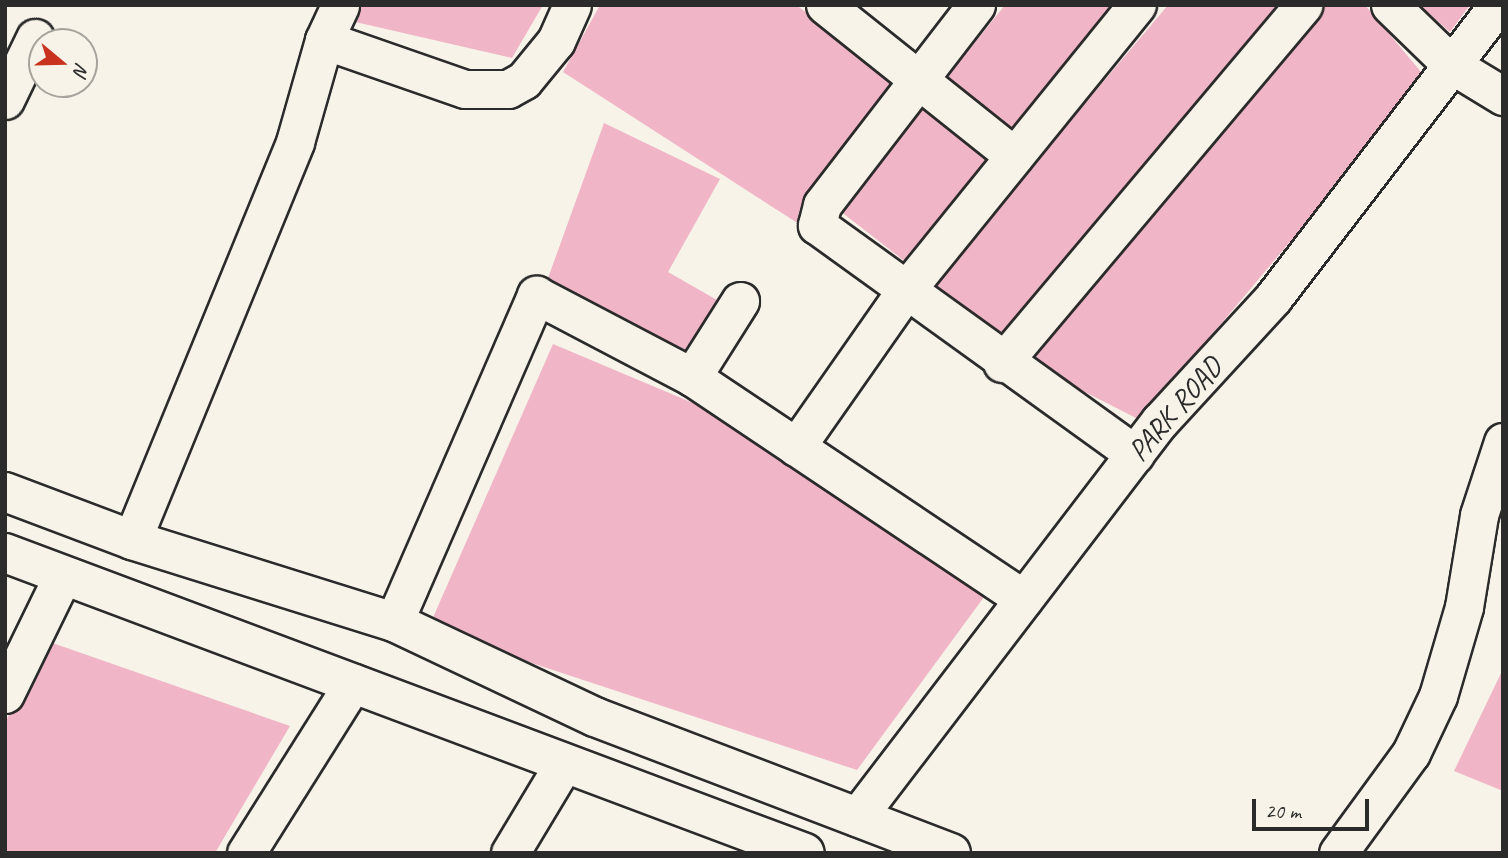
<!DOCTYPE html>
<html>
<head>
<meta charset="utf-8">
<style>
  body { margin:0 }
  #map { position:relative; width:1508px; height:858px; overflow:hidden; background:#f7f3e8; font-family:Caveat,sans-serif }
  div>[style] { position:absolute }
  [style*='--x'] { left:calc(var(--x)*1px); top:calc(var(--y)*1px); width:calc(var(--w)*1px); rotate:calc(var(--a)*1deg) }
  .building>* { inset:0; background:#f0b6c8 }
  .roads { filter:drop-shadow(2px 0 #2b2b2b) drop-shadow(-2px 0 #2b2b2b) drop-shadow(0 2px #2b2b2b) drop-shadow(0 -2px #2b2b2b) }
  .street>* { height:37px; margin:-18.5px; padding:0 18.5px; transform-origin:18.5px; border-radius:18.5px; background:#f7f3e8 }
  .primary>* { height:38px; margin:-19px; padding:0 19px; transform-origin:19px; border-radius:19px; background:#f7f3e8 }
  span { translate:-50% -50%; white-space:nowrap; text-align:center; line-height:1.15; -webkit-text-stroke:7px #f7f3e8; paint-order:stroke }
  .street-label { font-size:30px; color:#2b2b2b }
  .frame { position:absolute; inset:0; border:7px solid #2b2b2b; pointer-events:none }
  .north { position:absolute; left:28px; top:28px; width:70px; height:70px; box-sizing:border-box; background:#f7f3e8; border:2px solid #a5a39c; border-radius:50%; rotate:109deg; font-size:19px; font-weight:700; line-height:28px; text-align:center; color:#2b2b2b }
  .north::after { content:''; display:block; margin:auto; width:24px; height:32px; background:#c8321e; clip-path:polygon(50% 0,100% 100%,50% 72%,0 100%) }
  .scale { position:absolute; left:1252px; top:799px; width:117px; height:32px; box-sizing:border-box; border:4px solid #2b2b2b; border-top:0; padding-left:9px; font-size:21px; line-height:24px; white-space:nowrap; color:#2b2b2b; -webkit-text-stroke:5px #f7f3e8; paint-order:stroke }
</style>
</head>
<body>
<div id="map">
  <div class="building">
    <div style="clip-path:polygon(358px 5px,543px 5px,512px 58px,351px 21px)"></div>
    <div style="clip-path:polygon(600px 5px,796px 5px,898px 80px,799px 224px,563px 72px)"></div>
    <div style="clip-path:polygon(1005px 5px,1120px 5px,1012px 139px,947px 77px)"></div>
    <div style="clip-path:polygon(1168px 5px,1281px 5px,997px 340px,932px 285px)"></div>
    <div style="clip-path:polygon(1318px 5px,1365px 5px,1427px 79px,1140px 420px,1020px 359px)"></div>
    <div style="clip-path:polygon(1419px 5px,1470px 5px,1450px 32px)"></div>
    <div style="clip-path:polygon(922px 95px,998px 158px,907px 263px,831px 204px)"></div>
    <div style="clip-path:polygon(604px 123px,720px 179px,668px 272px,717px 300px,690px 356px,548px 278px)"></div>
    <div style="clip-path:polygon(553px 344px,731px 419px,987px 593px,857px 770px,428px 629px)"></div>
    <div style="clip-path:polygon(44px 640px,290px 726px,215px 853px,5px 853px,5px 723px)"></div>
    <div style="clip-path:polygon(1503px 669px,1503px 791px,1454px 771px)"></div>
  </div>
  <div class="roads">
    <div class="street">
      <div style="--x:825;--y:5;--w:242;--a:38.6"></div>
      <div style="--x:976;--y:5;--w:252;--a:127.6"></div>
      <div style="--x:822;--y:205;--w:21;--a:104"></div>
      <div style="--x:817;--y:225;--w:392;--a:35.8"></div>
      <div style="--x:1390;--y:5;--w:86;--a:44.1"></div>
      <div style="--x:1452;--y:65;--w:60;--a:31.3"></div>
      <div style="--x:324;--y:40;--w:149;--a:19.2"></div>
      <div style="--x:465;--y:89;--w:43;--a:0"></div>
      <div style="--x:508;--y:89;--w:18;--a:-29"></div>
      <div style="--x:524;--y:80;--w:50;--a:-50.6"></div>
      <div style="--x:556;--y:41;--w:39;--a:-66"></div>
      <div style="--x:5;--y:100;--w:69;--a:-64.2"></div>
      <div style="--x:1002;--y:363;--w:468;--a:-49.9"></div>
      <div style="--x:692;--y:377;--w:90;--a:-57.7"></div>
      <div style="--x:796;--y:447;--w:192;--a:-55"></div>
      <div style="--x:906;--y:290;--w:367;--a:-51"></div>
      <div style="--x:132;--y:540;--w:430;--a:-67.7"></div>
      <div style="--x:295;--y:142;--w:106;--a:-74.1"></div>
      <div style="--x:324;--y:40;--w:38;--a:-65"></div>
      <div style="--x:394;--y:622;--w:357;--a:-66.5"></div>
      <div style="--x:536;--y:295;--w:176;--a:27.7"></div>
      <div style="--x:692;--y:377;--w:399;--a:33.8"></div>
      <div style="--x:5;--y:694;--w:132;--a:-64"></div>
      <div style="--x:857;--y:817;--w:499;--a:-52.6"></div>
      <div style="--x:1160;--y:421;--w:167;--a:-47.4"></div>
      <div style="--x:1273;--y:298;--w:369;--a:-52.5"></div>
      <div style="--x:246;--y:853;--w:201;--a:-57.8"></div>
      <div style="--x:510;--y:853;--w:105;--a:-59"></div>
      <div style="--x:1338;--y:853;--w:124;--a:-53.9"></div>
      <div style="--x:1411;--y:753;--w:63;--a:-64.7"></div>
      <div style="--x:1438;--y:696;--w:93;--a:-73.7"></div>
      <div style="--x:1464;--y:607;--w:93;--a:-80.7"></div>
      <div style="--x:1479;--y:515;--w:77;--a:-71.8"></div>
    </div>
    <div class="primary">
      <div style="--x:5;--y:492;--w:136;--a:20.7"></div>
      <div style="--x:132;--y:540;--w:275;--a:17.4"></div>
      <div style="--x:394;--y:622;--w:222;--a:25.3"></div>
      <div style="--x:595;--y:717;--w:381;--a:20.9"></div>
      <div style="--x:5;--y:553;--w:854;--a:20.56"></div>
    </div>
  </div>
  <div class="street-label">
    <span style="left:1175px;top:409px;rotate:-49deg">PARK ROAD</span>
  </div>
  <div class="frame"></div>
  <div class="north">N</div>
  <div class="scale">20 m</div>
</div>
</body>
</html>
